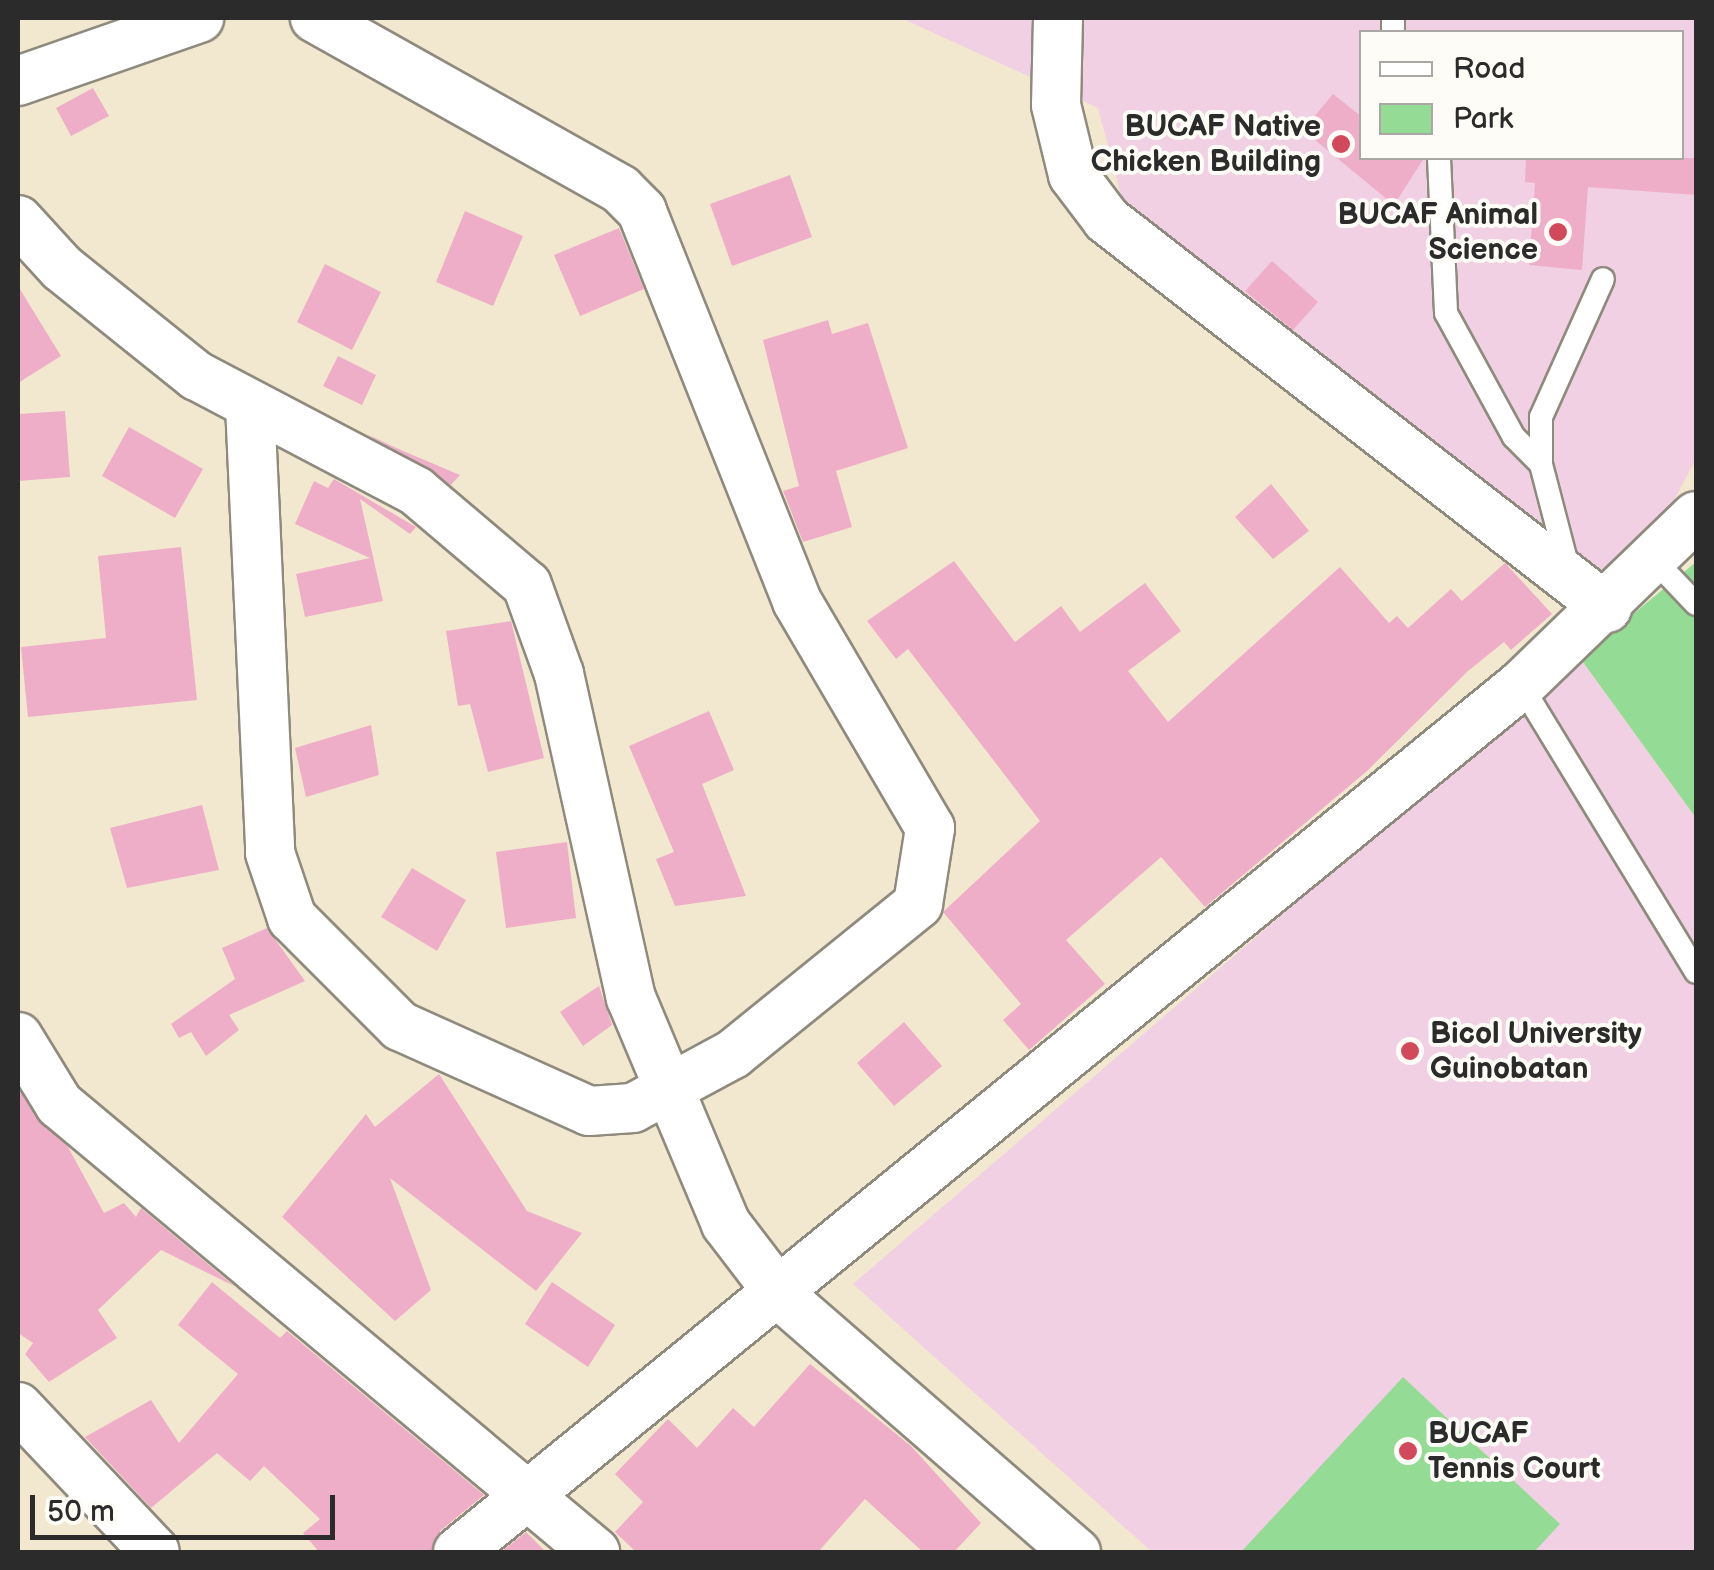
<!DOCTYPE html>
<html>
<head>
<meta charset="utf-8">
<style>
  body { margin:0 }
  #map { position:relative; width:1714px; height:1570px; overflow:hidden; background:#f2e8cf; font-family:"Balsamiq Sans",sans-serif }
  div>[style] { position:absolute }
  [style*='--x'] { left:calc(var(--x)*1px); top:calc(var(--y)*1px); width:calc(var(--w)*1px); rotate:calc(var(--a)*1deg) }
  .built>* { inset:0; background:#f1d0e3 }
  .green>* { inset:0; background:#94db95 }
  .building>* { inset:0; background:#efaec8 }
  .roads { filter:drop-shadow(2px 0 #8e8a7d) drop-shadow(-2px 0 #8e8a7d) drop-shadow(0 2px #8e8a7d) drop-shadow(0 -2px #8e8a7d) }
  .service>* { height:22px; margin:-11px; padding:0 11px; transform-origin:11px; border-radius:11px; background:#fff }
  .minor>* { height:48px; margin:-24px; padding:0 24px; transform-origin:24px; border-radius:24px; background:#fff }
  .dots>* { width:28px; height:28px; translate:-50% -50%; box-sizing:border-box; border:5px solid #fdfcf7; border-radius:50% }
  span { translate:-50% -50%; white-space:nowrap; text-align:center; line-height:1.15; -webkit-text-stroke:8px #fdfcf7; paint-order:stroke }
  .poi-label { font-size:30px; color:#2b2b2b; font-weight:700 }
  .right { translate:-100% -50%; text-align:right }
  .left { translate:0 -50%; text-align:left }
  .frame { position:absolute; inset:0; border:20px solid #2b2b2b; pointer-events:none }
  .legend { position:absolute; left:1359px; top:30px; width:325px; height:130px; box-sizing:border-box; background:#fdfcf7; border:2px solid #a9a8a5; margin:0; padding:12px 18px; list-style:none; font-size:30px; color:#2b2b2b }
  .legend li { display:flex; align-items:center; gap:20px; height:50px }
  .legend b { width:50px; border:2px solid #a9a8a5 }
  .scale { position:absolute; left:30px; top:1495px; width:305px; height:45px; box-sizing:border-box; border:5px solid #2b2b2b; border-top:0; padding-left:12px; font-size:30px; line-height:35px; white-space:nowrap; color:#2b2b2b; -webkit-text-stroke:8px #fdfcf7; paint-order:stroke }
</style>
</head>
<body>
<div id="map">
  <div class="built">
    <div style="clip-path:polygon(evenodd,901px 18px,1696px 18px,1696px 459px,1665px 517px,1602px 585px,1190px 273px,1121px 195px,1098px 108px,901px 18px,1362px 32px,1682px 32px,1682px 158px,1362px 158px,1362px 32px)"></div>
    <div style="clip-path:polygon(1580px 658px,1696px 818px,1696px 1552px,1152px 1552px,853px 1284px)"></div>
  </div>
  <div class="green">
    <div style="clip-path:polygon(1696px 562px,1696px 818px,1580px 658px)"></div>
    <div style="clip-path:polygon(1403px 1377px,1560px 1524px,1534px 1552px,1241px 1552px)"></div>
  </div>
  <div class="building">
    <div style="clip-path:polygon(93px 88px,109px 116px,71px 136px,56px 108px)"></div>
    <div style="clip-path:polygon(1333px 94px,1362px 117px,1362px 158px,1424px 158px,1394px 205px,1303px 130px)"></div>
    <div style="clip-path:polygon(1526px 158px,1696px 158px,1696px 195px,1588px 187px,1582px 270px,1529px 265px,1535px 183px,1525px 182px)"></div>
    <div style="clip-path:polygon(790px 175px,812px 237px,732px 266px,710px 204px)"></div>
    <div style="clip-path:polygon(465px 211px,523px 236px,493px 306px,436px 282px)"></div>
    <div style="clip-path:polygon(619px 228px,644px 289px,580px 316px,554px 255px)"></div>
    <div style="clip-path:polygon(1272px 261px,1318px 302px,1293px 330px,1245px 291px)"></div>
    <div style="clip-path:polygon(325px 264px,381px 292px,352px 350px,297px 322px)"></div>
    <div style="clip-path:polygon(18px 286px,61px 356px,18px 383px)"></div>
    <div style="clip-path:polygon(828px 320px,832px 334px,868px 323px,908px 448px,836px 471px,852px 527px,803px 542px,783px 491px,799px 486px,763px 340px)"></div>
    <div style="clip-path:polygon(338px 356px,376px 375px,362px 405px,323px 386px)"></div>
    <div style="clip-path:polygon(65px 411px,70px 477px,18px 481px,18px 414px)"></div>
    <div style="clip-path:polygon(129px 427px,203px 469px,175px 518px,102px 476px)"></div>
    <div style="clip-path:polygon(366px 434px,403px 451px,460px 475px,451px 485px)"></div>
    <div style="clip-path:polygon(334px 479px,416px 527px,410px 534px,360px 499px,383px 601px,305px 617px,296px 574px,370px 558px,295px 524px,314px 481px,328px 488px)"></div>
    <div style="clip-path:polygon(1271px 484px,1309px 531px,1273px 559px,1235px 517px)"></div>
    <div style="clip-path:polygon(181px 547px,197px 700px,28px 717px,21px 647px,106px 638px,98px 556px)"></div>
    <div style="clip-path:polygon(954px 561px,1015px 642px,1061px 606px,1080px 632px,1145px 583px,1181px 631px,1128px 671px,1168px 722px,1340px 567px,1389px 623px,1397px 616px,1408px 628px,1451px 589px,1462px 601px,1505px 563px,1552px 614px,1511px 650px,1504px 642px,1468px 671px,1367px 771px,1205px 907px,1161px 857px,1066px 940px,1105px 984px,1029px 1050px,1003px 1020px,1021px 1004px,943px 912px,1040px 821px,908px 649px,896px 659px,867px 621px)"></div>
    <div style="clip-path:polygon(511px 621px,544px 758px,488px 772px,470px 704px,458px 706px,446px 631px)"></div>
    <div style="clip-path:polygon(709px 711px,734px 770px,702px 784px,746px 896px,675px 906px,656px 859px,674px 852px,629px 746px)"></div>
    <div style="clip-path:polygon(371px 725px,379px 775px,306px 797px,295px 748px)"></div>
    <div style="clip-path:polygon(202px 805px,219px 870px,127px 888px,110px 828px)"></div>
    <div style="clip-path:polygon(567px 842px,576px 918px,506px 928px,496px 852px)"></div>
    <div style="clip-path:polygon(412px 868px,466px 900px,437px 951px,381px 917px)"></div>
    <div style="clip-path:polygon(267px 928px,305px 981px,229px 1015px,239px 1030px,206px 1056px,191px 1032px,179px 1038px,171px 1024px,235px 979px,222px 948px)"></div>
    <div style="clip-path:polygon(599px 986px,612px 1025px,583px 1046px,560px 1012px)"></div>
    <div style="clip-path:polygon(904px 1022px,942px 1066px,894px 1106px,857px 1063px)"></div>
    <div style="clip-path:polygon(439px 1074px,527px 1211px,582px 1233px,536px 1291px,390px 1178px,431px 1290px,395px 1321px,282px 1217px,366px 1114px,375px 1127px)"></div>
    <div style="clip-path:polygon(18px 1089px,68px 1147px,104px 1213px,124px 1203px,136px 1217px,141px 1208px,234px 1286px,161px 1250px,98px 1310px,117px 1338px,49px 1382px,25px 1354px,33px 1343px,18px 1333px)"></div>
    <div style="clip-path:polygon(212px 1282px,280px 1338px,287px 1331px,484px 1495px,440px 1531px,431px 1552px,319px 1552px,303px 1533px,320px 1519px,264px 1466px,250px 1481px,217px 1453px,151px 1508px,85px 1437px,151px 1400px,179px 1443px,238px 1374px,178px 1325px)"></div>
    <div style="clip-path:polygon(552px 1282px,615px 1325px,588px 1367px,525px 1324px)"></div>
    <div style="clip-path:polygon(810px 1364px,911px 1446px,981px 1523px,954px 1552px,923px 1552px,865px 1499px,818px 1552px,636px 1552px,615px 1532px,643px 1502px,615px 1474px,668px 1419px,697px 1448px,733px 1408px,754px 1427px)"></div>
    <div style="clip-path:polygon(526px 1532px,546px 1552px,501px 1552px)"></div>
  </div>
  <div class="roads">
    <div class="service">
      <div style="--x:1393;--y:18;--w:14;--a:90"></div>
      <div style="--x:1439;--y:158;--w:155;--a:87.4"></div>
      <div style="--x:1446;--y:313;--w:141;--a:61.3"></div>
      <div style="--x:1514;--y:437;--w:38;--a:45"></div>
      <div style="--x:1655;--y:561;--w:59;--a:46.4"></div>
      <div style="--x:1568;--y:568;--w:107;--a:-104.6"></div>
      <div style="--x:1541;--y:464;--w:47;--a:-90"></div>
      <div style="--x:1541;--y:417;--w:151;--a:-65.8"></div>
      <div style="--x:1521;--y:685;--w:336;--a:58.6"></div>
    </div>
    <div class="minor">
      <div style="--x:1058;--y:18;--w:87;--a:91.3"></div>
      <div style="--x:1056;--y:105;--w:72;--a:76.3"></div>
      <div style="--x:1073;--y:175;--w:56;--a:52.9"></div>
      <div style="--x:1107;--y:220;--w:633;--a:37.81"></div>
      <div style="--x:18;--y:81;--w:192;--a:-19.2"></div>
      <div style="--x:18;--y:220;--w:65;--a:47.5"></div>
      <div style="--x:62;--y:268;--w:173;--a:38.7"></div>
      <div style="--x:197;--y:376;--w:247;--a:27.7"></div>
      <div style="--x:416;--y:491;--w:145;--a:40.3"></div>
      <div style="--x:527;--y:585;--w:95;--a:70.2"></div>
      <div style="--x:559;--y:674;--w:332;--a:77.5"></div>
      <div style="--x:631;--y:998;--w:245;--a:67.2"></div>
      <div style="--x:726;--y:1224;--w:91;--a:52.6"></div>
      <div style="--x:781;--y:1296;--w:391;--a:41"></div>
      <div style="--x:250;--y:405;--w:448;--a:87.4"></div>
      <div style="--x:270;--y:853;--w:69;--a:71.3"></div>
      <div style="--x:292;--y:918;--w:153;--a:45"></div>
      <div style="--x:400;--y:1026;--w:207;--a:24.2"></div>
      <div style="--x:589;--y:1111;--w:44;--a:-3.9"></div>
      <div style="--x:633;--y:1108;--w:114;--a:-28.4"></div>
      <div style="--x:733;--y:1054;--w:238;--a:-39"></div>
      <div style="--x:918;--y:904;--w:77;--a:-81"></div>
      <div style="--x:930;--y:828;--w:263;--a:-120.4"></div>
      <div style="--x:797;--y:601;--w:420;--a:-111.7"></div>
      <div style="--x:642;--y:211;--w:31;--a:-135"></div>
      <div style="--x:620;--y:189;--w:350;--a:-150.7"></div>
      <div style="--x:18;--y:1037;--w:79;--a:58.5"></div>
      <div style="--x:59;--y:1104;--w:699;--a:39.89"></div>
      <div style="--x:18;--y:1407;--w:199;--a:46.6"></div>
      <div style="--x:458;--y:1552;--w:1372;--a:-39.2"></div>
      <div style="--x:1521;--y:685;--w:243;--a:-44"></div>
    </div>
  </div>
  <div class="dots">
    <div style="left:1341px;top:144px;background:#d1495b"></div>
    <div style="left:1558px;top:232px;background:#d1495b"></div>
    <div style="left:1410px;top:1051px;background:#d1495b"></div>
    <div style="left:1408px;top:1451px;background:#d1495b"></div>
  </div>
  <div class="poi-label">
    <span class="right" style="left:1321px;top:144px">BUCAF Native<br>Chicken Building</span>
    <span class="right" style="left:1538px;top:232px">BUCAF Animal<br>Science</span>
    <span class="left" style="left:1430px;top:1051px">Bicol University<br>Guinobatan</span>
    <span class="left" style="left:1428px;top:1451px">BUCAF<br>Tennis Court</span>
  </div>
  <div class="frame"></div>
  <ul class="legend">
  <li><b style="height:12px;background:#fff"></b>Road</li>
  <li><b style="height:28px;background:#94db95"></b>Park</li>
  </ul>
  <div class="scale">50 m</div>
</div>
</body>
</html>
